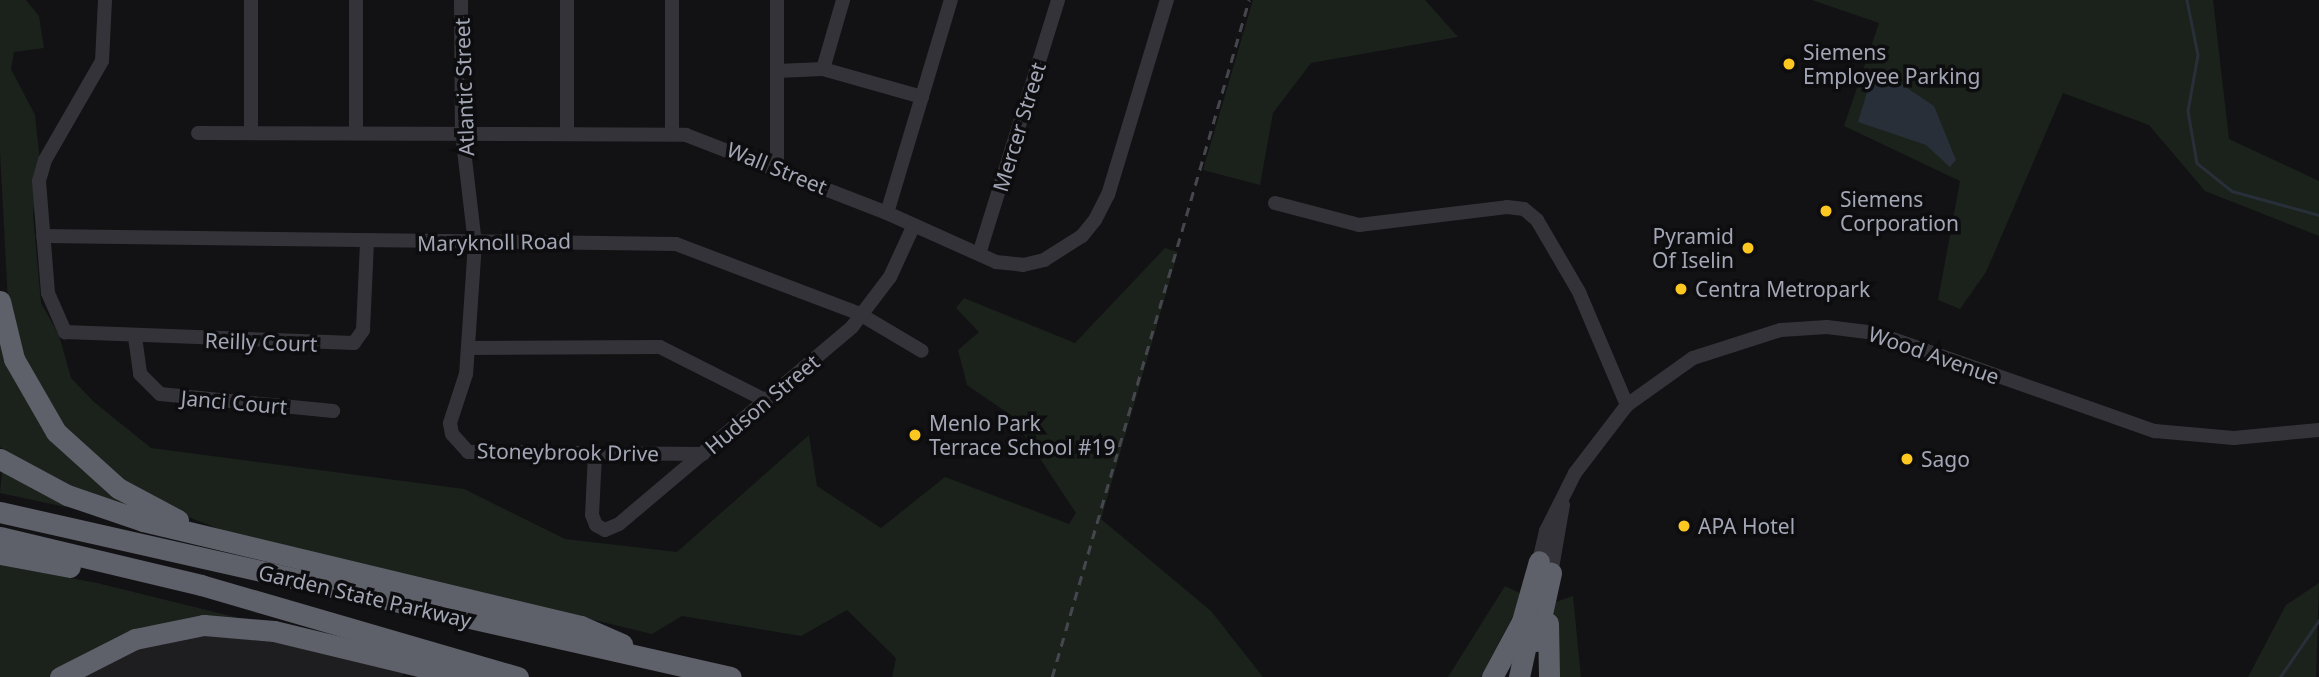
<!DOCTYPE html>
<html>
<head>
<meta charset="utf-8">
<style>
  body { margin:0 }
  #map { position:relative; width:2319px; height:677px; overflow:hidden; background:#121214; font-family:"Noto Sans",sans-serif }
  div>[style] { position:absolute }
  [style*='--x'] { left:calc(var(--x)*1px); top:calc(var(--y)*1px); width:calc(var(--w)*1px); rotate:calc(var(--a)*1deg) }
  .built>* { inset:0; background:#1e1e21 }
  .green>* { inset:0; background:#1a221b }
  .water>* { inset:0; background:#282f38 }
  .stream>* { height:2.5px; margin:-1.25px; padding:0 1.25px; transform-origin:1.25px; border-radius:1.25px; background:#282f38 }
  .minor>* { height:14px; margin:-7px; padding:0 7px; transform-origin:7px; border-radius:7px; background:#333339 }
  .highway>* { height:21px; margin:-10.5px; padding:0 10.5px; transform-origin:10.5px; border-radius:10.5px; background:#5e606a }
  .rail>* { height:2.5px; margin-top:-1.25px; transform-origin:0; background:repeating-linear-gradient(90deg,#46474e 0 9px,transparent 0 16px) }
  .dots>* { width:19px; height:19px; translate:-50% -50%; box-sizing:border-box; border:4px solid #0d0d0f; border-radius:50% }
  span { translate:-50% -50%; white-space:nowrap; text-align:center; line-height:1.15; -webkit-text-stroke:7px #0d0d0f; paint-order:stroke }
  .poi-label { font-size:21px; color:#a2a6b5 }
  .left { translate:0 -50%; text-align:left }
  .right { translate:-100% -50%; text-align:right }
  .street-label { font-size:21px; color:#a2a6b5 }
</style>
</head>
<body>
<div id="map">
  <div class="built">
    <div style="clip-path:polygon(255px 633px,404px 673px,401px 677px,70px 677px,154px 638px)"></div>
  </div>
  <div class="green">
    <div style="clip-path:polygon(0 0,26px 0,39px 16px,44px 48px,14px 52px,11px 69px,35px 115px,40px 161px,33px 213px,41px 303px,59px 335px,71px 378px,94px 402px,151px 448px,464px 489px,565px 539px,677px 552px,809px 435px,817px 486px,881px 528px,945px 477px,1069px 524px,1076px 513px,1012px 416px,967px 385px,958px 350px,979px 332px,956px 308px,964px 298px,1075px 343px,1165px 248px,1178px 252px,1101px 519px,1211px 611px,1263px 677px,892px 677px,896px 658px,847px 610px,801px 636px,682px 616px,652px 634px,224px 531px,163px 507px,125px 483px,59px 428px,31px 385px,8px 302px,0 151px)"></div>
    <div style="clip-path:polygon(1253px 0,1425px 0,1458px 37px,1311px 63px,1273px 113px,1260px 185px,1203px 170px)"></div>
    <div style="clip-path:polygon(1812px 0,2213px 0,2229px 139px,2319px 181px,2319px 236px,2205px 191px,2149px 125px,2063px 93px,1986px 272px,1960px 309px,1938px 300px,1960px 181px,1844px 126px,1879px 23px)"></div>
    <div style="clip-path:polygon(0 331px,21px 389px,146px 512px,50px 480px,0 447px)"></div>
    <div style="clip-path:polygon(2px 471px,89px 512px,0 493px)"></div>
    <div style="clip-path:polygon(0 565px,97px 583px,239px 618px,143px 627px,49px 677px,0 677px)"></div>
    <div style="clip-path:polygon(2319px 583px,2316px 677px,2248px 677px,2286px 605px)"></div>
    <div style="clip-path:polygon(1505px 586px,1524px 595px,1481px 677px,1448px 677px)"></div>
    <div style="clip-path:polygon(1573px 596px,1581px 677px,1549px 677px,1550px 604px)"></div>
  </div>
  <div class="water">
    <div style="clip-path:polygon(1884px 70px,1887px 79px,1889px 76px,1934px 106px,1956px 160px,1950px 167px,1926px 145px,1858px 122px,1872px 76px)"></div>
  </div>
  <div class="stream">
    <div style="--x:2187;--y:0;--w:56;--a:78.7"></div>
    <div style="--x:2198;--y:55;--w:57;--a:100.1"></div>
    <div style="--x:2188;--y:111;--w:53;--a:80.2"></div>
    <div style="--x:2197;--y:163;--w:45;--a:38.7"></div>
    <div style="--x:2232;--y:191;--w:90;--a:15.4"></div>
    <div style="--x:2280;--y:677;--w:69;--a:-55.6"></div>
  </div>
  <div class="minor">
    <div style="--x:105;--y:0;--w:61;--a:92.8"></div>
    <div style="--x:102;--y:61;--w:114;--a:119.9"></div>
    <div style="--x:45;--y:160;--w:22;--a:106"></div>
    <div style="--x:39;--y:181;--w:112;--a:85.4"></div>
    <div style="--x:48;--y:293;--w:43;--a:66.4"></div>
    <div style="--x:65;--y:332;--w:289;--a:2.2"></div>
    <div style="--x:354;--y:343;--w:16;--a:-55"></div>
    <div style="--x:363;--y:330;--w:87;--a:-87.4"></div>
    <div style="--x:251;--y:0;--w:133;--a:90"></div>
    <div style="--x:356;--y:0;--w:133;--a:90"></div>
    <div style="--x:461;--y:0;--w:133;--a:89.6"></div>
    <div style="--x:462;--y:133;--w:111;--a:83.3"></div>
    <div style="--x:475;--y:243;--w:131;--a:93.9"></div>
    <div style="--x:466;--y:374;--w:52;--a:108.1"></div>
    <div style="--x:450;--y:423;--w:11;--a:80"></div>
    <div style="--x:452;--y:434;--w:24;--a:48"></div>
    <div style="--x:468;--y:452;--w:235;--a:0.5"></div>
    <div style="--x:567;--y:0;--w:132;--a:90"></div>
    <div style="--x:672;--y:0;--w:133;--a:90"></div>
    <div style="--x:777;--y:0;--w:169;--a:90"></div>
    <div style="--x:823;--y:69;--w:72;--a:-73.8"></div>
    <div style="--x:777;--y:71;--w:46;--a:-2.5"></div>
    <div style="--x:823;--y:69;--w:103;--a:15.8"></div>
    <div style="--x:198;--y:133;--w:488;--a:0.2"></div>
    <div style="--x:686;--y:135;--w:216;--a:21.2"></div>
    <div style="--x:887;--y:213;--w:120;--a:24.2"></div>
    <div style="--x:996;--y:262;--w:27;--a:6"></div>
    <div style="--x:1023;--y:265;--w:22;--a:-13"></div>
    <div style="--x:1044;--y:260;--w:45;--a:-32.3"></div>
    <div style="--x:1082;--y:236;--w:21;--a:-51"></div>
    <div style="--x:1095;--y:220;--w:28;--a:-63"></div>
    <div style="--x:1108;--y:195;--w:204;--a:-73.2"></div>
    <div style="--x:1275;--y:203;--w:87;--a:14.7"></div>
    <div style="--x:1359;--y:225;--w:149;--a:-6.9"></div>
    <div style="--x:1507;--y:207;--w:17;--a:7"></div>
    <div style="--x:1524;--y:209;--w:17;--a:40"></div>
    <div style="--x:1537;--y:220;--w:83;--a:59.7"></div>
    <div style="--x:1579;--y:292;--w:123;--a:67"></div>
    <div style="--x:887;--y:213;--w:222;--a:-73.3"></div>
    <div style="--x:43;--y:236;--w:633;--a:0.72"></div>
    <div style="--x:676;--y:244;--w:195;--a:20.8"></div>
    <div style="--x:858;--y:313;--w:74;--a:30.7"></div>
    <div style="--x:979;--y:254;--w:266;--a:-72.7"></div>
    <div style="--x:135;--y:337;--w:37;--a:82"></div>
    <div style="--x:140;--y:374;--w:28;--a:45"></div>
    <div style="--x:160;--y:394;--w:174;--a:5.6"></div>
    <div style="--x:469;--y:348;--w:191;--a:-0.3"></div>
    <div style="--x:660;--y:347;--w:118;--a:26.8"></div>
    <div style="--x:595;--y:454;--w:61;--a:92.8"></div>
    <div style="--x:592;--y:515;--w:11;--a:68"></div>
    <div style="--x:596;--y:525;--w:10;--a:29"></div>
    <div style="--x:605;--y:530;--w:15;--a:-23"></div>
    <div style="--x:619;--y:524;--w:305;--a:-40.2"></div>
    <div style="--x:852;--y:327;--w:63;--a:-52.8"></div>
    <div style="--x:890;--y:277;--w:55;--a:-65.3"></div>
    <div style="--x:1539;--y:561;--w:31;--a:-77"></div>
    <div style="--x:1546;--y:531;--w:65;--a:-63.4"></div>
    <div style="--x:1575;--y:473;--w:86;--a:-52.6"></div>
    <div style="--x:1627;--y:405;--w:81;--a:-35.5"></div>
    <div style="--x:1693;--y:358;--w:92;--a:-17.7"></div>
    <div style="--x:1781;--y:330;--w:46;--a:-3.7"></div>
    <div style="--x:1827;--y:327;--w:49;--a:7"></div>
    <div style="--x:1876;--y:333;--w:296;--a:19.4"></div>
    <div style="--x:2155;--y:431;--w:79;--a:5.1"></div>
    <div style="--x:2234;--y:438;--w:85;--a:-5.4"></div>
    <div style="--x:1552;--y:568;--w:64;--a:-80.1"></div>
  </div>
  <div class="highway">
    <div style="--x:0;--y:301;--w:60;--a:76.4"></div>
    <div style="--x:14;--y:359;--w:84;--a:60.1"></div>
    <div style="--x:56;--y:432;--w:84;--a:42.1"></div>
    <div style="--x:118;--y:488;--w:68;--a:28.1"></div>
    <div style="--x:0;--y:459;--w:76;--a:28.2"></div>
    <div style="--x:67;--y:495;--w:80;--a:18.9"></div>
    <div style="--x:143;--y:521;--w:450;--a:13.5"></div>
    <div style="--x:581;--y:626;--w:45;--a:23.7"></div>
    <div style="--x:0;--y:512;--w:749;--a:12.72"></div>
    <div style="--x:0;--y:537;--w:207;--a:13.4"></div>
    <div style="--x:201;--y:585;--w:330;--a:16.2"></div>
    <div style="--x:0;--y:554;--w:71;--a:10.5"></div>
    <div style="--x:1548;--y:623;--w:54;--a:88.9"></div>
    <div style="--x:1536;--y:641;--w:70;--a:-77.6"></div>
    <div style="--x:60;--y:677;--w:84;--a:-26.9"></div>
    <div style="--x:135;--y:639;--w:70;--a:-11.5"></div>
    <div style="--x:204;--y:625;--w:70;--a:4.9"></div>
    <div style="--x:274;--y:631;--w:183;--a:13.6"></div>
    <div style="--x:452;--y:674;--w:30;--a:4"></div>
    <div style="--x:1492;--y:677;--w:64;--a:-61.8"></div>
    <div style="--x:1522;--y:621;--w:62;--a:-74.2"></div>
    <div style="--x:1519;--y:677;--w:56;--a:-77.7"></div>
  </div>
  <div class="rail">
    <div style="--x:1052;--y:677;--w:705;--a:-73.78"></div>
  </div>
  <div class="dots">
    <div style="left:1789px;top:64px;background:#fdc721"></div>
    <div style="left:1826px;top:211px;background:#fdc721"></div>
    <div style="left:1748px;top:248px;background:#fdc721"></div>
    <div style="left:1681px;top:289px;background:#fdc721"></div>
    <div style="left:915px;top:435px;background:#fdc721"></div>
    <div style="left:1907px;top:459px;background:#fdc721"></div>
    <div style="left:1684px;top:526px;background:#fdc721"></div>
  </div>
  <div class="poi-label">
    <span class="left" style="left:1803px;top:64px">Siemens<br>Employee Parking</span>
    <span class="left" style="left:1840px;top:211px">Siemens<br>Corporation</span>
    <span class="right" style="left:1734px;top:248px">Pyramid<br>Of Iselin</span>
    <span class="left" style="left:1695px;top:289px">Centra Metropark</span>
    <span class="left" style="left:929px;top:435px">Menlo Park<br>Terrace School #19</span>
    <span class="left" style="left:1921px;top:459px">Sago</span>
    <span class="left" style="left:1698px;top:526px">APA Hotel</span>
  </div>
  <div class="street-label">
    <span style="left:464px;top:87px;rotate:-92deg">Atlantic Street</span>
    <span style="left:1019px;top:127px;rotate:-73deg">Mercer Street</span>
    <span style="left:777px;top:168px;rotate:22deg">Wall Street</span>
    <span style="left:494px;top:242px;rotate:-1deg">Maryknoll Road</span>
    <span style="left:261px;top:342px;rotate:2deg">Reilly Court</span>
    <span style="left:1934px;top:355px;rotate:19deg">Wood Avenue</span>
    <span style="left:234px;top:402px;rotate:5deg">Janci Court</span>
    <span style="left:762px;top:404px;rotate:-40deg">Hudson Street</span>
    <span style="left:568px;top:452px;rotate:1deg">Stoneybrook Drive</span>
    <span style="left:365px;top:596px;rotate:13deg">Garden State Parkway</span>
  </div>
</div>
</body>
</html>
